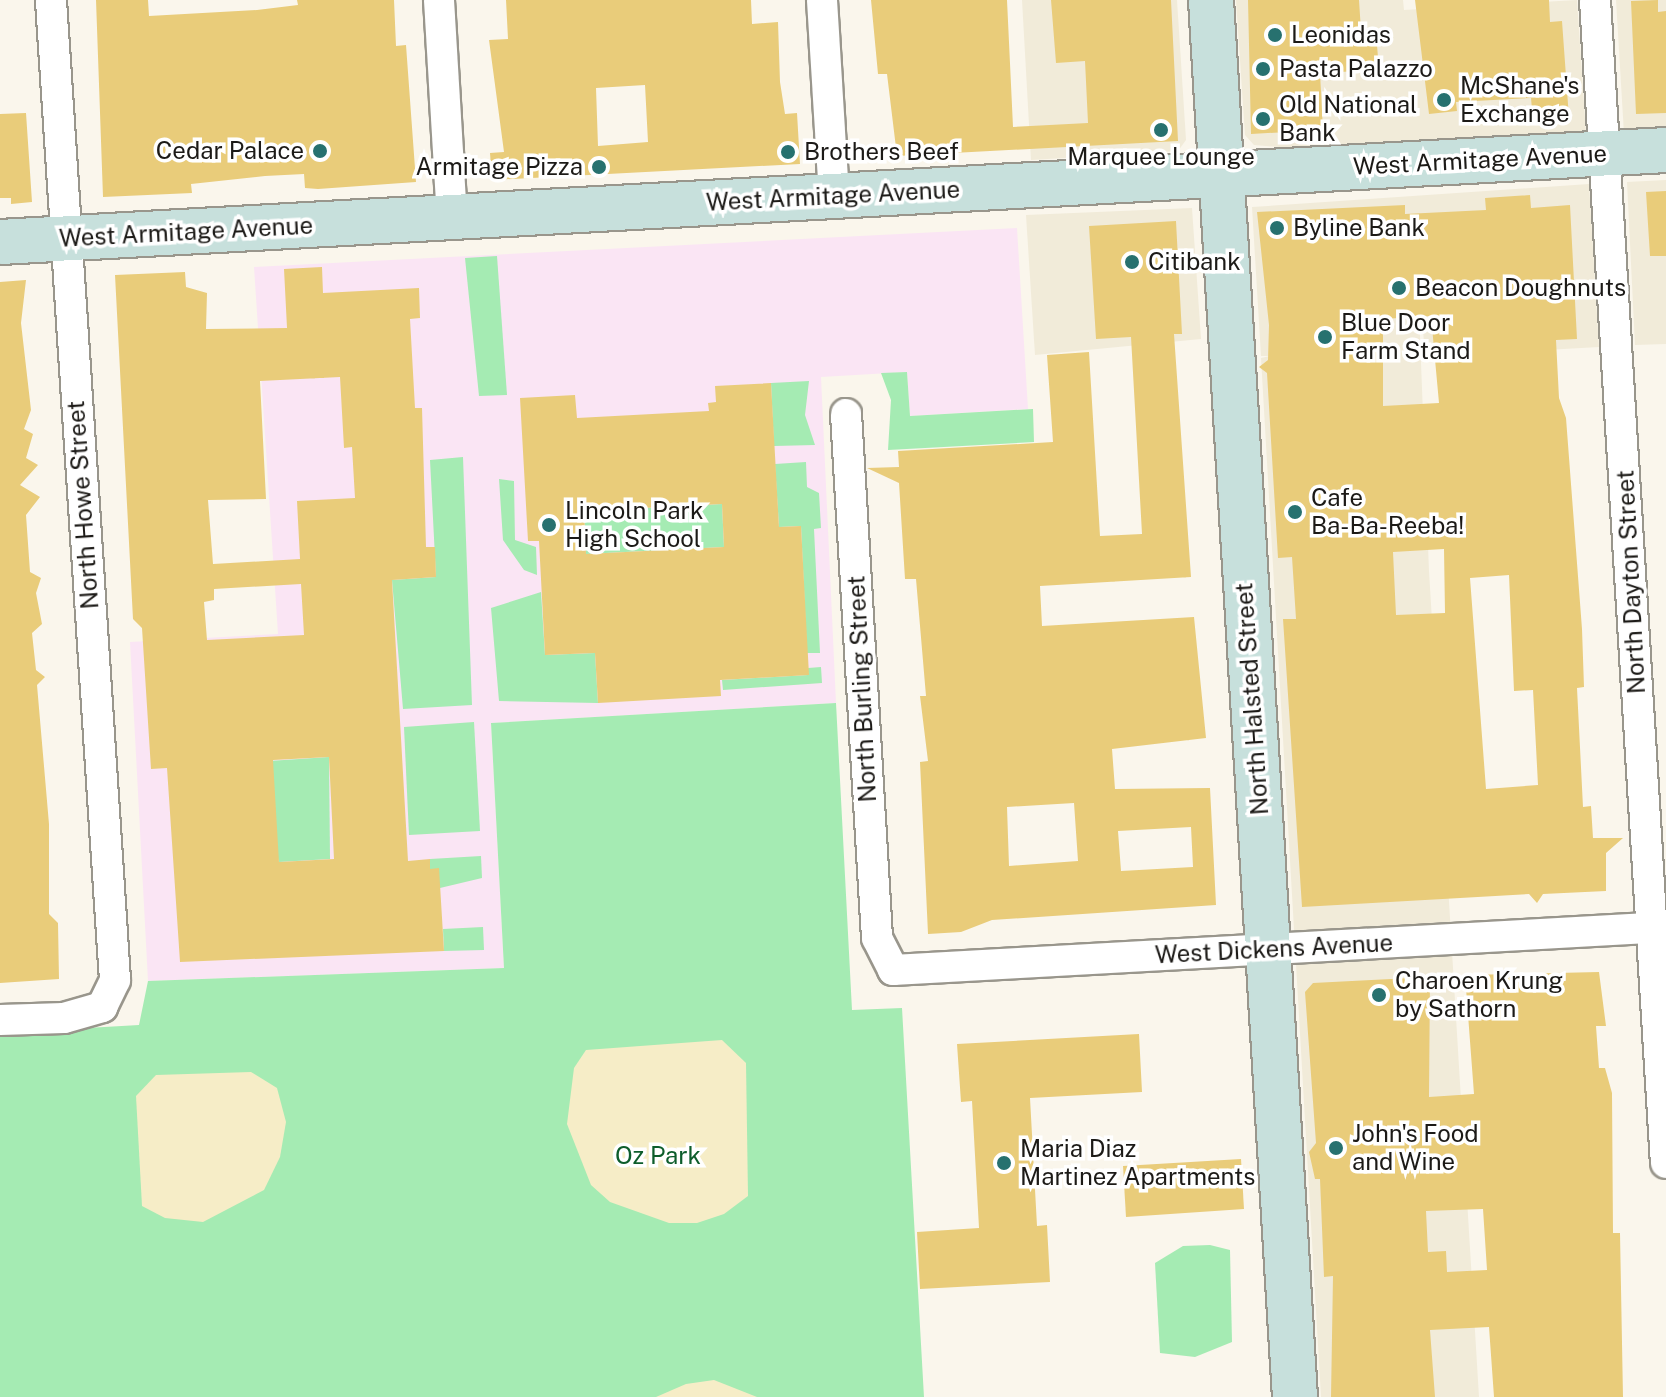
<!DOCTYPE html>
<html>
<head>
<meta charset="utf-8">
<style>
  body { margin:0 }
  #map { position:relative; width:1666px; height:1397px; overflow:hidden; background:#faf6ec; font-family:"Public Sans",sans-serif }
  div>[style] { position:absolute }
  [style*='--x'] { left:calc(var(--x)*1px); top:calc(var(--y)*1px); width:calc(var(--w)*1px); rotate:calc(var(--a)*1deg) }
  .built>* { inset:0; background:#f1ebd9 }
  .education>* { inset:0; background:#fae5f4 }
  .green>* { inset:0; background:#a5ebb3 }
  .sand>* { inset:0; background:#f6edc7 }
  .building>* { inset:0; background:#e9cc7a }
  .roads { filter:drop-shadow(2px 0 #99968c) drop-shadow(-2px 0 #99968c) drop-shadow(0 2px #99968c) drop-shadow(0 -2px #99968c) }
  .street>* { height:30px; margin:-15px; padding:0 15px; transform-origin:15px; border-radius:15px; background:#fff }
  .secondary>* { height:44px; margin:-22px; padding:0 22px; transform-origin:22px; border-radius:22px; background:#c7e0dc }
  .dots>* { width:22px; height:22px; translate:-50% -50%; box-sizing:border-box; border:4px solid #fff; border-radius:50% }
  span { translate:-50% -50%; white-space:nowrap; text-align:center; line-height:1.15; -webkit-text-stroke:7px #fff; paint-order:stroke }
  .poi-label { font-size:24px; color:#1c1a17 }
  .left { translate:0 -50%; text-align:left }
  .right { translate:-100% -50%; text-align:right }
  .street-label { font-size:24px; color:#1c1a17 }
  .park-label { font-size:24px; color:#0d5d2b }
</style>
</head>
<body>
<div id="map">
  <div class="built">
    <div style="clip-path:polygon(1022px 0,1177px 0,1186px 140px,1178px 151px,1031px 160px)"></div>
    <div style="clip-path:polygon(1236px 0,1403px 0,1404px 10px,1577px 0,1586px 133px,1293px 148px,1254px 145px,1245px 135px)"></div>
    <div style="clip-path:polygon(1616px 0,1666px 0,1666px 131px,1624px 134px)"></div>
    <div style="clip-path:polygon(1666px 180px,1666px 344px,1635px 345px,1627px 182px)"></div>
    <div style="clip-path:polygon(1589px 184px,1599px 347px,1425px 357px,1416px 232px,1429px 571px,1479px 1397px,1321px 1397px,1261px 358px,1270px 356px,1261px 356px,1252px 207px)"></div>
    <div style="clip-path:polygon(1192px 208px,1201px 339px,1035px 355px,1026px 215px)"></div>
  </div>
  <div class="education">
    <div style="clip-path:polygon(1017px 228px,1028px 409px,910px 416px,907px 372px,821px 377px,836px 703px,491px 723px,504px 968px,148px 981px,130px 642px,278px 634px,254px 267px)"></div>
  </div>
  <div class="green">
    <div style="clip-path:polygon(497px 256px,507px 395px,479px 396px,465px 258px)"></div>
    <div style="clip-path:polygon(907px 372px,910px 416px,1033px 409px,1034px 442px,888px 450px,891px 400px,881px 373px)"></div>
    <div style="clip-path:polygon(809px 381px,805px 415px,815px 445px,774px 446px,771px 383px)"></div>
    <div style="clip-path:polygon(463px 457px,472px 705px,403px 709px,392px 580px,436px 577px,430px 460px)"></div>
    <div style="clip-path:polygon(806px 462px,807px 487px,819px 493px,821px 528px,814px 529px,820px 653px,807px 653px,801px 526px,779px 527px,775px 464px)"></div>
    <div style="clip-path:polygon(499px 479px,514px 481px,515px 540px,536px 547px,537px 575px,524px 570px,503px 540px)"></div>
    <div style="clip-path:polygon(722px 504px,724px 547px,586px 554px,584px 511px)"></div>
    <div style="clip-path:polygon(541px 592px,545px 655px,595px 653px,598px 703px,499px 701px,491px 608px)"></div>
    <div style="clip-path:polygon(821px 667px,822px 683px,723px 690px,722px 680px,808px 675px,808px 668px)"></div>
    <div style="clip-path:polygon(836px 703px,852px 1010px,902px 1008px,924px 1397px,0 1397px,0 1033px,139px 1025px,148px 981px,504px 968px,491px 723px)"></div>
    <div style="clip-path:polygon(474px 722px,480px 831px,409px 835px,404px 727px)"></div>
    <div style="clip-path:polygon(329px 757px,330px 859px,279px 862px,253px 762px)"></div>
    <div style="clip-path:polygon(481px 856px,482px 878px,440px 888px,430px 869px,430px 859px)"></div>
    <div style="clip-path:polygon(483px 927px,484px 950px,444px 951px,443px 929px)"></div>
    <div style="clip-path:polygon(1210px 1245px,1230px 1250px,1232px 1342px,1195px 1357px,1160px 1353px,1155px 1263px,1183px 1246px)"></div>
  </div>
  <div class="sand">
    <div style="clip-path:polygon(722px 1040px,746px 1063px,748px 1196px,724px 1214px,697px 1223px,669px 1223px,610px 1202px,591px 1185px,567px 1124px,574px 1068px,586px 1050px)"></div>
    <div style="clip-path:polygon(251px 1072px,277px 1088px,286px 1122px,280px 1157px,264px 1190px,203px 1222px,165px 1218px,142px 1206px,136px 1096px,156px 1075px)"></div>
    <div style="clip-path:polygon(714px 1380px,757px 1397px,656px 1397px,686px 1384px)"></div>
  </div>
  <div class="building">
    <div style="clip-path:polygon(96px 0,148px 0,149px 16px,257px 10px,298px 5px,297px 0,394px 0,396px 46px,406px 45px,416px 182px,318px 189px,305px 188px,304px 174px,265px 176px,191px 184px,192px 193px,103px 197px)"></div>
    <div style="clip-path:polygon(evenodd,506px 0,751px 0,752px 24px,778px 22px,780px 82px,785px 114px,797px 113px,800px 164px,492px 180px,490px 153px,504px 152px,489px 40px,508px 39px,506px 0,645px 85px,648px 142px,598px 146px,596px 88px,645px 85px)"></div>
    <div style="clip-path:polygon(871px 0,1007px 0,1013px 127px,1088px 123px,1085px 61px,1056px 63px,1051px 0,1171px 0,1178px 141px,897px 156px,887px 74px,878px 74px)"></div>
    <div style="clip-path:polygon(1248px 0,1359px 0,1362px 46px,1377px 45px,1379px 70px,1320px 73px,1323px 130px,1251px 134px)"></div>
    <div style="clip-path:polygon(1415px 0,1549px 0,1550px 22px,1562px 21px,1569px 118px,1533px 121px,1531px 98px,1456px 102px,1457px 111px,1429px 114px)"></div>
    <div style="clip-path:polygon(1658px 0,1658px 12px,1666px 11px,1666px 113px,1636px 114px,1631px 1px)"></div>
    <div style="clip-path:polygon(26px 113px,32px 202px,11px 204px,11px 198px,0 198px,0 114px)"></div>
    <div style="clip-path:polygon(1666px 191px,1666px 256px,1650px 256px,1646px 192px)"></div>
    <div style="clip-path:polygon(evenodd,1530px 195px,1531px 208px,1570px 205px,1577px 339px,1556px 340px,1559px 398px,1566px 418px,1582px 629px,1584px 687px,1577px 688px,1583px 807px,1591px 806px,1593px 838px,1623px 838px,1606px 853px,1606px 891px,1543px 894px,1537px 903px,1529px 894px,1302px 907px,1283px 619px,1296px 619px,1292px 557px,1278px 558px,1267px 373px,1259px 367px,1268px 360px,1269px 325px,1257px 212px,1405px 205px,1405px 214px,1486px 210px,1485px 198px,1530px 195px,1431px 316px,1439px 403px,1383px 406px,1383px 319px,1431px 316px,1530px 195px,1444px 549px,1445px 613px,1396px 615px,1393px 552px,1444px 549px,1530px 195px,1509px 575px,1514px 691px,1533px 690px,1538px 785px,1486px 789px,1470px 578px,1509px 575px)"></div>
    <div style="clip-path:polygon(evenodd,1176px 221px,1182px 334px,1174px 334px,1191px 577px,1040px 586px,1042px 626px,1194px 617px,1206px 738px,1112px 749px,1115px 789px,1210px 788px,1216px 905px,992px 920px,961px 932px,928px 934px,920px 762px,928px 761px,920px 696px,926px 696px,916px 579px,905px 579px,899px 483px,867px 468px,899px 467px,898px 451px,1053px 442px,1047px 355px,1089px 352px,1100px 536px,1142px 534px,1131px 337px,1096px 339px,1089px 226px,1176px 221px,1074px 803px,1078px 861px,1009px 866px,1007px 807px,1074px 803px,1176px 221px,1191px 827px,1193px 867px,1121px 871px,1118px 831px,1191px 827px)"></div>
    <div style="clip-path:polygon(evenodd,322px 267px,323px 293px,419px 288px,420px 318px,410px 319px,415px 408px,422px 408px,426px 547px,435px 547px,436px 577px,392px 580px,408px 861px,430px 859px,430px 869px,439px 868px,444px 951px,180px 962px,167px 768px,151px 769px,142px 628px,133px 619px,115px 275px,185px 272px,186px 287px,207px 293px,206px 329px,287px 328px,284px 269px,322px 267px,340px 377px,344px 448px,352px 447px,355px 498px,297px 501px,300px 559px,213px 564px,208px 500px,266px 499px,260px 381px,340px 377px,322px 267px,301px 584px,304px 635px,207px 640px,204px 602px,214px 600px,214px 589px,301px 584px,322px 267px,329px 757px,334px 859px,279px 862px,273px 760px,329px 757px)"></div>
    <div style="clip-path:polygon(26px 280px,21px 323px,31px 410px,24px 429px,33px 434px,26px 458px,38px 465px,20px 485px,40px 497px,26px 515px,30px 572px,41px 578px,36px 593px,42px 624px,32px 633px,36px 670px,45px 677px,37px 685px,49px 824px,49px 914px,58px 923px,59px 979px,0 983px,0 282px)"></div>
    <div style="clip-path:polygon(evenodd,771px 383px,779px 527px,801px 526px,809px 675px,720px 680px,721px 696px,598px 703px,595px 653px,545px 655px,539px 541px,528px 541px,520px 398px,575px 395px,577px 418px,709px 411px,708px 403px,716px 402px,715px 386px,771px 383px,722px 504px,724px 547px,586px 554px,584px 511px,722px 504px)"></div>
    <div style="clip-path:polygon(evenodd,1599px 972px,1606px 1026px,1596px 1026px,1599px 1068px,1605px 1068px,1612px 1093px,1613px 1233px,1620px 1233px,1623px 1397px,1494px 1397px,1489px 1327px,1430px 1330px,1435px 1397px,1331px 1397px,1333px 1276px,1324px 1277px,1320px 1179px,1315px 1179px,1309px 1152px,1316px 1143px,1305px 992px,1313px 983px,1430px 977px,1429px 1097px,1474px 1094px,1465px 975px,1599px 972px,1483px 1209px,1487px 1270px,1447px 1272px,1446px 1251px,1428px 1252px,1426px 1211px,1483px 1209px)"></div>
    <div style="clip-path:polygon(1139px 1034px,1142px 1092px,1030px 1098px,1037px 1226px,1047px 1225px,1050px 1282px,920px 1289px,917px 1232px,979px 1228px,972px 1101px,961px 1102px,957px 1044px)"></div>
    <div style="clip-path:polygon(1241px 1159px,1244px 1209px,1126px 1217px,1123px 1166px)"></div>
  </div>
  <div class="roads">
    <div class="street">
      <div style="--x:439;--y:0;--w:217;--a:86.6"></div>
      <div style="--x:822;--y:0;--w:196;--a:86.5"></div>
      <div style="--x:1595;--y:0;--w:1165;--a:86.51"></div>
      <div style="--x:846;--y:414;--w:525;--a:86.61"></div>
      <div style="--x:877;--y:938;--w:36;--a:63"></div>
      <div style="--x:893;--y:970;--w:774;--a:-3.18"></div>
      <div style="--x:0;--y:1020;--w:64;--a:-1.8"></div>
      <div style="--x:64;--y:1018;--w:40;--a:-16"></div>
      <div style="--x:102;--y:1007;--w:30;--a:-64"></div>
      <div style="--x:115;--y:980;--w:982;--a:-93.74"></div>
    </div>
    <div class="secondary">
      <div style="--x:1211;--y:0;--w:1400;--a:86.56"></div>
      <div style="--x:0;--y:242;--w:1669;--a:-3.16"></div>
    </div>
  </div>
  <div class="dots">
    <div style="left:1275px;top:35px;background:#27716f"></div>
    <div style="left:1263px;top:69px;background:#27716f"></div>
    <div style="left:1444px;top:100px;background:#27716f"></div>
    <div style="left:1263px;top:119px;background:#27716f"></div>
    <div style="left:1161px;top:130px;background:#27716f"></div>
    <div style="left:320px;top:151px;background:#27716f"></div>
    <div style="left:788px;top:152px;background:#27716f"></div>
    <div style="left:599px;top:167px;background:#27716f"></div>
    <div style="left:1277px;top:228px;background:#27716f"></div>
    <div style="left:1132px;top:262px;background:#27716f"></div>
    <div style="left:1399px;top:288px;background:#27716f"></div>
    <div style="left:1325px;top:337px;background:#27716f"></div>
    <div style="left:1295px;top:512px;background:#27716f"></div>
    <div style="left:549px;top:525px;background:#27716f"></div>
    <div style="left:1379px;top:995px;background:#27716f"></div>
    <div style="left:1336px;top:1148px;background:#27716f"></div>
    <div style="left:1004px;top:1163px;background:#27716f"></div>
  </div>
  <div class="poi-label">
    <span class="left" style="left:1291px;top:35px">Leonidas</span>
    <span class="left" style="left:1279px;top:69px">Pasta Palazzo</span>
    <span class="left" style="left:1460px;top:100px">McShane's<br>Exchange</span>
    <span class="left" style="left:1279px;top:119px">Old National<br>Bank</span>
    <span class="right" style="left:304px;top:151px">Cedar Palace</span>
    <span class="left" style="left:804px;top:152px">Brothers Beef</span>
    <span style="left:1161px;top:157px">Marquee Lounge</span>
    <span class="right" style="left:583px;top:167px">Armitage Pizza</span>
    <span class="left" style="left:1293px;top:228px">Byline Bank</span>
    <span class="left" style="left:1148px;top:262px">Citibank</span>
    <span class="left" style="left:1415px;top:288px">Beacon Doughnuts</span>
    <span class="left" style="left:1341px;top:337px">Blue Door<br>Farm Stand</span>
    <span class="left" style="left:1311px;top:512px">Cafe<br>Ba-Ba-Reeba!</span>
    <span class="left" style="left:565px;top:525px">Lincoln Park<br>High School</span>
    <span class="left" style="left:1395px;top:995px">Charoen Krung<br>by Sathorn</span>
    <span class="left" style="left:1352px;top:1148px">John's Food<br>and Wine</span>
    <span class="left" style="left:1020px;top:1163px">Maria Diaz<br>Martinez Apartments</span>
  </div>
  <div class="street-label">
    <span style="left:1480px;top:160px;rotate:-3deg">West Armitage Avenue</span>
    <span style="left:833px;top:196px;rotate:-3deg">West Armitage Avenue</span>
    <span style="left:186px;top:232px;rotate:-3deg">West Armitage Avenue</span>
    <span style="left:83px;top:505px;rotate:-94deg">North Howe Street</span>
    <span style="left:1631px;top:582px;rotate:-93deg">North Dayton Street</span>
    <span style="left:862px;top:689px;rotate:-93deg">North Burling Street</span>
    <span style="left:1252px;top:699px;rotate:-94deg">North Halsted Street</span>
    <span style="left:1274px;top:949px;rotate:-3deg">West Dickens Avenue</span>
  </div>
  <div class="park-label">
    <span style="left:658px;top:1156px">Oz Park</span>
  </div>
</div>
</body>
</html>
